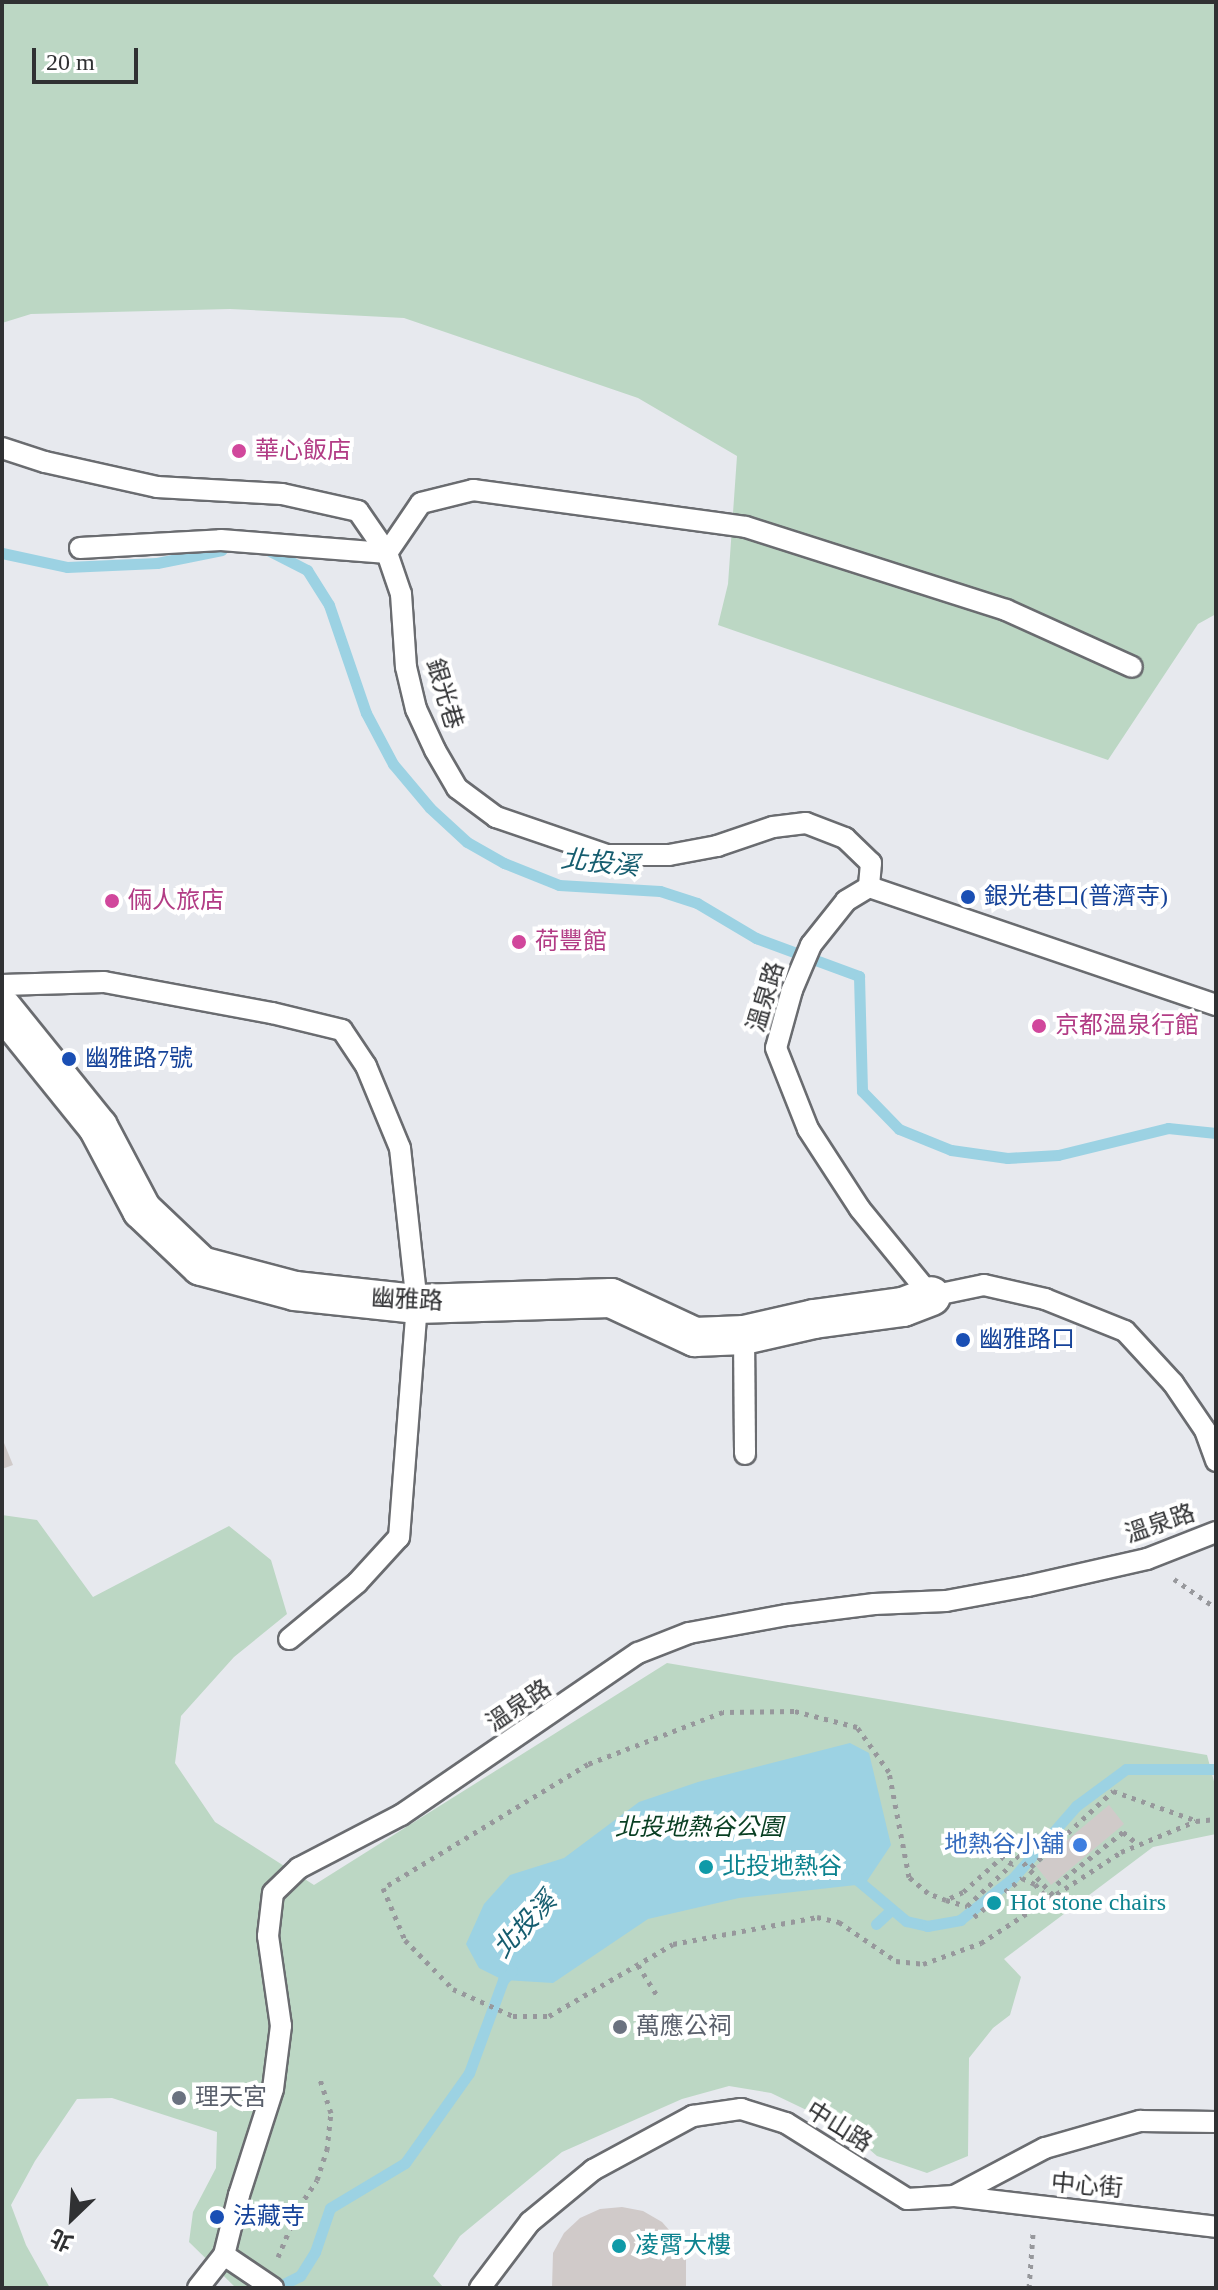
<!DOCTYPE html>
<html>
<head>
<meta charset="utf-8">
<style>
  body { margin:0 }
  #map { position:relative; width:1218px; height:2290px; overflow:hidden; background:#e7e9ee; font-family:"Times New Roman","Noto Sans TC",serif }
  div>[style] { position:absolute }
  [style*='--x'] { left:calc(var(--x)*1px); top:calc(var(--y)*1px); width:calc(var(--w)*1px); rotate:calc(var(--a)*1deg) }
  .green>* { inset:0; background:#bcd7c4 }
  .water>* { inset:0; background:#9cd2e3 }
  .stream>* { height:11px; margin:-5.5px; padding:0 5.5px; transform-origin:5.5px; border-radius:5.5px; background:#9cd2e3 }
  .building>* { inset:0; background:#d0cac9 }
  .path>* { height:5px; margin-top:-2.5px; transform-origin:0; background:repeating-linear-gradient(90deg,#97989c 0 4px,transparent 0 10px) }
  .roads { filter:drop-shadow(2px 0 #6a6c70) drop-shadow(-2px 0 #6a6c70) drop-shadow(0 2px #6a6c70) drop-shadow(0 -2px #6a6c70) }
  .service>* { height:20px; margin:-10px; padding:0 10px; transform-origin:10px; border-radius:10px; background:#fff }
  .minor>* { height:38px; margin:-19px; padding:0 19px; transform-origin:19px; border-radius:19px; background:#fff }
  .dots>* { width:22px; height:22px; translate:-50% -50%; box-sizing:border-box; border:4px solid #fff; border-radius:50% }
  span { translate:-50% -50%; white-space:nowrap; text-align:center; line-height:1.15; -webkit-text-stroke:8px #fff; paint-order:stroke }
  .hotel-label { font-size:24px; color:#b23c85 }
  .left { translate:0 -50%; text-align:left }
  .street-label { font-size:24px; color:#303133 }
  .transit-label { font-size:24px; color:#164399 }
  .park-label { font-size:24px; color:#083e22; font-style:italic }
  .shop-label { font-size:24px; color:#366cbe }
  .right { translate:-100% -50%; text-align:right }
  .culture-label { font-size:24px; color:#0d838f }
  .worship-label { font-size:24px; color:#5b616d }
  .water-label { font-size:26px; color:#165d6f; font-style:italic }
  .frame { position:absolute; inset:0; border:4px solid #303133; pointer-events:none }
  .north { position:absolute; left:32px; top:2178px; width:80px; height:80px; -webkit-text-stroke:6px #fff; paint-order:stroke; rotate:205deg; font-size:22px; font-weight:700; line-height:32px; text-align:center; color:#303133 }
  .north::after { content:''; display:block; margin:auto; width:28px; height:36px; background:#303133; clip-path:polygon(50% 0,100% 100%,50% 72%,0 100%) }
  .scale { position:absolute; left:32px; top:48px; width:106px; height:36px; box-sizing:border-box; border:4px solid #303133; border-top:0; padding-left:10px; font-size:24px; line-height:28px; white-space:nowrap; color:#303133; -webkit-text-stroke:6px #fff; paint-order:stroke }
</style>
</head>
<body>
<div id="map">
  <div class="green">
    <div style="clip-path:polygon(2px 2px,1216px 2px,1216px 614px,1198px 624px,1108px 760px,718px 625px,728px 584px,737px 456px,638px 398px,404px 318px,230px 309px,31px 314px,2px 323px)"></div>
    <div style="clip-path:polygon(2px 1515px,37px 1520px,93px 1597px,229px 1526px,271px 1560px,287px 1614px,234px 1657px,181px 1716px,175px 1763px,215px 1822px,314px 1885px,667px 1663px,1207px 1755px,1216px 1789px,1216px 1834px,1153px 1847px,1004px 1959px,1021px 1977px,1010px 2015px,993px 2028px,969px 2058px,968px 2156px,927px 2173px,877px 2156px,846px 2129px,771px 2093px,729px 2086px,682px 2099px,562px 2152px,460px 2236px,433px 2276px,444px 2288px,236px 2288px,189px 2242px,193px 2212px,216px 2168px,217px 2132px,112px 2098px,77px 2099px,35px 2161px,11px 2205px,26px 2245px,50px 2288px,2px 2288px)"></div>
  </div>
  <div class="water">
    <div style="clip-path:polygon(850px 1743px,869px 1753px,891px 1845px,865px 1884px,739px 1898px,648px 1919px,553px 1983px,503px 1980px,479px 1968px,466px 1944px,484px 1904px,510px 1875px,564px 1858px,639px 1802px,698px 1782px)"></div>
  </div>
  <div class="stream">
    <div style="--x:268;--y:550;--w:44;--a:27.1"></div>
    <div style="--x:307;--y:570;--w:41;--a:57.8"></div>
    <div style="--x:329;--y:605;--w:114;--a:71.1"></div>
    <div style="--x:366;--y:713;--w:58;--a:62.1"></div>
    <div style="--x:393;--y:764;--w:57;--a:49.9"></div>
    <div style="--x:430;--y:808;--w:50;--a:42.6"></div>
    <div style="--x:467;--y:842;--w:43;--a:29.6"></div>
    <div style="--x:504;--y:863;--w:59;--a:21.8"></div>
    <div style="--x:559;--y:885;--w:101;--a:3.4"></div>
    <div style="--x:660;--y:891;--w:39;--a:18"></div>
    <div style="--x:697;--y:903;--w:69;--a:30.7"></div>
    <div style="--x:756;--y:938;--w:110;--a:20.3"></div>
    <div style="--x:859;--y:976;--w:115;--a:88.5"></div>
    <div style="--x:862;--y:1091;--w:53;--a:45.8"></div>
    <div style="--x:899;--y:1129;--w:56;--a:22"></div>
    <div style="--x:951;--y:1150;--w:57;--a:8.1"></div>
    <div style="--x:1007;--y:1158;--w:51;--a:-3.4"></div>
    <div style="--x:1058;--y:1155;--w:113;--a:-13.8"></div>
    <div style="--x:1168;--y:1128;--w:48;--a:5.9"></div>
    <div style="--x:2;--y:553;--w:66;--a:12.2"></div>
    <div style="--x:67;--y:567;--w:90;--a:-2.5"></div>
    <div style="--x:157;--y:563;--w:66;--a:-11.3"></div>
    <div style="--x:855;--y:1878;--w:67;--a:40.1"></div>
    <div style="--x:906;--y:1921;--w:22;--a:13"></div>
    <div style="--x:927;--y:1926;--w:34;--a:-10"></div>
    <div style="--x:960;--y:1920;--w:68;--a:-38.4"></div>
    <div style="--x:1013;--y:1878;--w:96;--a:-48.8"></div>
    <div style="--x:1076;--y:1806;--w:62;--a:-36.5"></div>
    <div style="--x:1126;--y:1769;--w:90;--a:0"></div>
    <div style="--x:876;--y:1924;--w:21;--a:-43"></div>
    <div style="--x:276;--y:2288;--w:27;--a:-27"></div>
    <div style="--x:300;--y:2276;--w:28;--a:-58"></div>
    <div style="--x:315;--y:2252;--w:46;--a:-71.2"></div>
    <div style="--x:330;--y:2208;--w:87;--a:-31"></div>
    <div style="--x:405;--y:2163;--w:110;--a:-54.6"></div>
    <div style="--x:469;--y:2073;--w:99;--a:-69.9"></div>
    <div style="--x:503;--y:1980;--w:13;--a:-45"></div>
  </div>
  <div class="building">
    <div style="clip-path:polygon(2px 1438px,13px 1465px,2px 1469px)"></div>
    <div style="clip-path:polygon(1109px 1805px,1124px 1824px,1051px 1885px,1036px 1866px)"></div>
    <div style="clip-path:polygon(622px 2207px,643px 2211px,662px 2222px,677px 2239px,686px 2260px,686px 2288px,552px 2288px,553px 2253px,564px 2233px,580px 2218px,600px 2209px)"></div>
  </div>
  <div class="path">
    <div style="--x:1174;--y:1579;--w:51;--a:34.6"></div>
    <div style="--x:1031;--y:1867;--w:112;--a:-42.8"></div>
    <div style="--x:1113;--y:1791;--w:87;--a:19.5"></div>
    <div style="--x:1057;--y:1884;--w:84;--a:-38.2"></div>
    <div style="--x:1123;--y:1832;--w:19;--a:39"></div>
    <div style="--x:1053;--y:1895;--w:62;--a:-132.4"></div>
    <div style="--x:1011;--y:1849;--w:64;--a:138.1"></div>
    <div style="--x:963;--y:1892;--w:19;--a:155"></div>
    <div style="--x:946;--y:1900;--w:19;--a:-159"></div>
    <div style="--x:928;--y:1893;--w:25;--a:-140"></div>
    <div style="--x:909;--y:1877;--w:107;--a:-100.8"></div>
    <div style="--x:889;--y:1772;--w:55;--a:-125.4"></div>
    <div style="--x:857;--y:1727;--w:65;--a:-165.7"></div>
    <div style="--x:794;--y:1711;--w:71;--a:179.2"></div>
    <div style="--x:723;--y:1712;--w:145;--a:158.9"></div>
    <div style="--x:588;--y:1764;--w:240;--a:148.8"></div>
    <div style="--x:383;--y:1888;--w:56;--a:67.1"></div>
    <div style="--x:405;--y:1940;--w:69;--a:45.6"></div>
    <div style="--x:453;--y:1989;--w:66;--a:24.2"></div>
    <div style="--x:513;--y:2016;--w:36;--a:0"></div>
    <div style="--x:549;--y:2016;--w:143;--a:-30.1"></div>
    <div style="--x:673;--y:1944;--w:147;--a:-10.6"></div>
    <div style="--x:817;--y:1917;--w:23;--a:13"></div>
    <div style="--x:839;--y:1922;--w:69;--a:34.4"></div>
    <div style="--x:896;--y:1961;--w:27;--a:6"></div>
    <div style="--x:923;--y:1964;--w:62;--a:-19.9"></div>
    <div style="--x:981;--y:1943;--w:167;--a:-33"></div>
    <div style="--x:1121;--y:1852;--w:81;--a:-22.5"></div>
    <div style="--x:1196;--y:1821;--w:20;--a:-6"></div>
    <div style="--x:946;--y:1900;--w:22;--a:16"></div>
    <div style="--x:967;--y:1906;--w:62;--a:-43"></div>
    <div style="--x:1012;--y:1864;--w:12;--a:-145"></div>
    <div style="--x:974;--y:1917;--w:62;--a:-39.1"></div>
    <div style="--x:1022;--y:1878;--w:14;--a:25"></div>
    <div style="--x:1035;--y:1884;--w:18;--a:49"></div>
    <div style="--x:638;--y:1965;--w:36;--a:58"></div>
    <div style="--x:278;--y:2257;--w:54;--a:-67.2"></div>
    <div style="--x:299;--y:2207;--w:32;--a:-56"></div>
    <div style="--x:317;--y:2180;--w:32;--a:-72"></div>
    <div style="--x:327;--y:2150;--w:37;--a:-84"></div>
    <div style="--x:331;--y:2113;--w:35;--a:-108"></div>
    <div style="--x:1029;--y:2288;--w:55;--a:-85.8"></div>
  </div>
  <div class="roads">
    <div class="service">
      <div style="--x:2;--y:448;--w:45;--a:18"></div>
      <div style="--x:45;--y:462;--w:115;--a:12.6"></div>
      <div style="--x:157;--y:487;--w:125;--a:3.2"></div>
      <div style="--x:282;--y:494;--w:78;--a:12.6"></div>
      <div style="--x:358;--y:511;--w:51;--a:55.4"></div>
      <div style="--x:387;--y:553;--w:43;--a:71.1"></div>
      <div style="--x:401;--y:594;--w:73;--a:86.1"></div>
      <div style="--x:406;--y:667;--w:43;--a:76.6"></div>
      <div style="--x:416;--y:709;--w:45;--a:65.1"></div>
      <div style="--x:435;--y:750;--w:44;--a:59.9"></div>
      <div style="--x:457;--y:788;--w:49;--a:36.6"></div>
      <div style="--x:496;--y:817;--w:117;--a:18.9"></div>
      <div style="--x:607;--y:855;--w:62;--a:0"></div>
      <div style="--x:669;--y:855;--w:49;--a:-10.6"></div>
      <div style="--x:717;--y:846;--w:59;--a:-18.7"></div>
      <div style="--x:773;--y:827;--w:33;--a:-7"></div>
      <div style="--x:806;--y:823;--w:42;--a:21"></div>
      <div style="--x:845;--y:838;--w:36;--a:44"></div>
      <div style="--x:871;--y:863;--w:24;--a:95"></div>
      <div style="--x:80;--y:548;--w:141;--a:-3.2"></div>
      <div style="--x:221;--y:540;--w:167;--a:4.5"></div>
      <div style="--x:387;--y:553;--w:60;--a:-55.8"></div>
      <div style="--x:421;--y:503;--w:54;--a:-14"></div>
      <div style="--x:473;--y:490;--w:275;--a:7.7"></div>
      <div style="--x:746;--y:527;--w:273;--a:17.7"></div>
      <div style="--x:1006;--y:610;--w:138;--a:24.3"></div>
      <div style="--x:2;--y:985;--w:102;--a:-1.7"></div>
      <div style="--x:104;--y:982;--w:171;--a:10.5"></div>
      <div style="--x:272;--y:1013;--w:72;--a:13.7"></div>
      <div style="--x:342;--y:1030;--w:43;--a:56.3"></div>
      <div style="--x:366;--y:1066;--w:89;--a:67.5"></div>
      <div style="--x:400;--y:1148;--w:157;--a:83.8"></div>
      <div style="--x:417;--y:1304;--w:234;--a:94.4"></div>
      <div style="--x:399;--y:1537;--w:62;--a:132.4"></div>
      <div style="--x:357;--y:1583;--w:88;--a:140.5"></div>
      <div style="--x:1216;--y:1005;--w:367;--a:-161.2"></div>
      <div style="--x:869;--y:887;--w:27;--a:149"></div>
      <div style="--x:846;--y:901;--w:56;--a:128.5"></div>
      <div style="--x:811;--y:945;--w:49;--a:112.9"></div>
      <div style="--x:792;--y:990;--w:60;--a:105.4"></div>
      <div style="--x:776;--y:1048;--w:87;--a:68.4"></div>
      <div style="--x:808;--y:1129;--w:95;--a:57"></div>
      <div style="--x:860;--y:1209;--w:112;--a:50.8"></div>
      <div style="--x:931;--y:1296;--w:54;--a:-11.7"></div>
      <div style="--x:984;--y:1285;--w:63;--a:12.9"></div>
      <div style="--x:1045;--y:1299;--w:86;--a:21.8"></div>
      <div style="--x:1125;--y:1331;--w:71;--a:47.3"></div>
      <div style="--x:1173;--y:1383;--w:57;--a:55.8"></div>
      <div style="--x:1205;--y:1430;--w:33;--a:70"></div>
      <div style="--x:744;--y:1335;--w:119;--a:89.5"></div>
      <div style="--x:954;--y:2196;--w:264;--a:6.7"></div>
      <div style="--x:224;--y:2255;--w:59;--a:34"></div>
      <div style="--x:198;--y:2288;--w:42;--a:-51.8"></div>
      <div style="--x:224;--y:2255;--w:62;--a:-76"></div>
      <div style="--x:239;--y:2195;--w:111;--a:-72.2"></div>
      <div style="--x:273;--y:2089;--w:64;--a:-82.8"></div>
      <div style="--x:281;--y:2026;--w:91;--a:-98.2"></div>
      <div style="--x:268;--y:1936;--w:43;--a:-83.4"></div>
      <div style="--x:273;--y:1893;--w:36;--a:-44"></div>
      <div style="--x:299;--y:1868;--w:115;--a:-27.5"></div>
      <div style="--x:401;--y:1815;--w:287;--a:-34.4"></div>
      <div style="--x:638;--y:1653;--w:55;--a:-21.4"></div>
      <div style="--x:689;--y:1633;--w:100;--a:-10.4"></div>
      <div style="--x:787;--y:1615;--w:88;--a:-7.2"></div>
      <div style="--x:874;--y:1604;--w:72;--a:-2.4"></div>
      <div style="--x:946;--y:1601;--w:83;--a:-10.4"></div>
      <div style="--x:1028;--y:1586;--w:122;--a:-12.8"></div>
      <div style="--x:1147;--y:1559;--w:74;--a:-21.4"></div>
      <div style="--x:480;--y:2288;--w:83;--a:-52.9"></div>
      <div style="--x:530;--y:2222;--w:82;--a:-39.5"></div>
      <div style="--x:593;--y:2170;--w:114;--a:-28.4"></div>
      <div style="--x:693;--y:2116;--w:49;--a:-8.3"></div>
      <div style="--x:741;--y:2109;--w:47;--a:17.3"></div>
      <div style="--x:786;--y:2123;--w:143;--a:32.1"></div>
      <div style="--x:907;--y:2199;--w:47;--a:-3.7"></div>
      <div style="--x:954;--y:2196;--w:103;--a:-27.8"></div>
      <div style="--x:1045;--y:2148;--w:99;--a:-15.9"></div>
      <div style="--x:1140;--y:2121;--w:76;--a:0.8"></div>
    </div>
    <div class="minor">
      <div style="--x:2;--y:1008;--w:153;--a:51.1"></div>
      <div style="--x:98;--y:1127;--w:94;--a:62.1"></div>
      <div style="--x:142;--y:1210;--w:81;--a:43.5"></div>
      <div style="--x:201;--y:1266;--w:97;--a:14.9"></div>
      <div style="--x:295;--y:1291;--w:123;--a:6.1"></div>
      <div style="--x:417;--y:1304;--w:194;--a:-1.8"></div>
      <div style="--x:611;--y:1298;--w:93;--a:24.9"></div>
      <div style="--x:695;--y:1337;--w:49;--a:-2.3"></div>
      <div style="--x:744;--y:1335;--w:72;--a:-12.9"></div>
      <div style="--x:814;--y:1319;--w:90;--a:-7.7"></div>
      <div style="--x:903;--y:1307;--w:30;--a:-21"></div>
    </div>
  </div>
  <div class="dots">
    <div style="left:239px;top:451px;background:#d1479c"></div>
    <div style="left:968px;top:897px;background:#1a4fb4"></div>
    <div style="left:112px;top:901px;background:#d1479c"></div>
    <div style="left:519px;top:942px;background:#d1479c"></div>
    <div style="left:1039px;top:1026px;background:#d1479c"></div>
    <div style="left:69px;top:1059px;background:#1a4fb4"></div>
    <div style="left:963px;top:1340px;background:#1a4fb4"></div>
    <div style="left:1080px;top:1845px;background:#3f7fe0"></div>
    <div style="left:706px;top:1867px;background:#0f9aa8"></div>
    <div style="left:994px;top:1903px;background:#0f9aa8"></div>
    <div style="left:620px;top:2027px;background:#6b7280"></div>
    <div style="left:179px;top:2098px;background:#6b7280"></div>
    <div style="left:217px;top:2217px;background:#1a4fb4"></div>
    <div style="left:619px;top:2246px;background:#0f9aa8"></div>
  </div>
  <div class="hotel-label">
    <span class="left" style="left:255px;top:451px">華心飯店</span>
    <span class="left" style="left:128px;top:901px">倆人旅店</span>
    <span class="left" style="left:535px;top:942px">荷豐館</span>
    <span class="left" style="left:1055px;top:1026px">京都溫泉行館</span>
  </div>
  <div class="street-label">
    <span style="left:444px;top:694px;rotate:73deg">銀光巷</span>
    <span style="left:766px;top:997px;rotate:-73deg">溫泉路</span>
    <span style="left:407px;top:1300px;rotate:3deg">幽雅路</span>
    <span style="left:1160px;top:1524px;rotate:-19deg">溫泉路</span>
    <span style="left:519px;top:1706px;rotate:-34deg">溫泉路</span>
    <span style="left:839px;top:2127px;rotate:32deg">中山路</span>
    <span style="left:1087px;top:2186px;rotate:5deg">中心街</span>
  </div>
  <div class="transit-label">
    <span class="left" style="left:984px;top:897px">銀光巷口(普濟寺)</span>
    <span class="left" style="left:85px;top:1059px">幽雅路7號</span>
    <span class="left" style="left:979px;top:1340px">幽雅路口</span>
    <span class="left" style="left:233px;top:2217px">法藏寺</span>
  </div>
  <div class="park-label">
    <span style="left:699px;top:1828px">北投地熱谷公園</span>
  </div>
  <div class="shop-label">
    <span class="right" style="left:1064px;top:1845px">地熱谷小舖</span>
  </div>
  <div class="culture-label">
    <span class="left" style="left:722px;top:1867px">北投地熱谷</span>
    <span class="left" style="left:1010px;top:1903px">Hot stone chairs</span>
    <span class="left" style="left:635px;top:2246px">凌霄大樓</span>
  </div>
  <div class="worship-label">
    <span class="left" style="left:636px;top:2027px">萬應公祠</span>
    <span class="left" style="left:195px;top:2098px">理天宮</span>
  </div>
  <div class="water-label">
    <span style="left:600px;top:863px;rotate:6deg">北投溪</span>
    <span style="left:525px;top:1925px;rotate:-47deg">北投溪</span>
  </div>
  <div class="frame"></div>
  <div class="north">北</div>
  <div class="scale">20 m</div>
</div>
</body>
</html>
